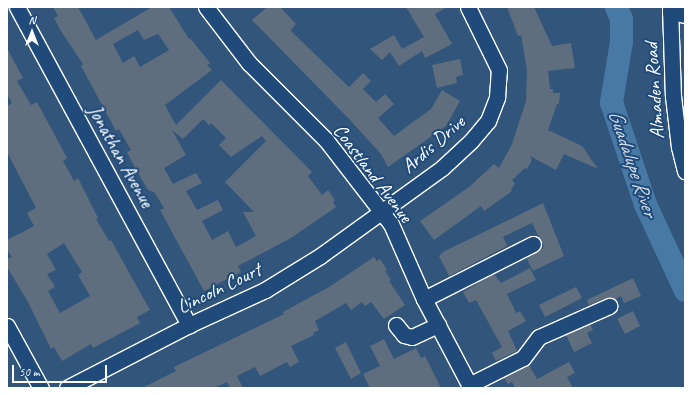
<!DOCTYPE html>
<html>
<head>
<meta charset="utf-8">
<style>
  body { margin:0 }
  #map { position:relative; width:692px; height:395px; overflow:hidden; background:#32557b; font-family:Caveat,sans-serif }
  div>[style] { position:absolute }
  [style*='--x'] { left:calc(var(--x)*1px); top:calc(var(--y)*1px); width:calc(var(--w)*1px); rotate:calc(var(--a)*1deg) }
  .river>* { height:23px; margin:-11.5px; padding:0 11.5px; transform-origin:11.5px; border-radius:11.5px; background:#4779a4 }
  .building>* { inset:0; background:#5e6e7e }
  .roads { filter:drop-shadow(1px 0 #fff) drop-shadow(-1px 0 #fff) drop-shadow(0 1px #fff) drop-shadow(0 -1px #fff) }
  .minor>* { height:15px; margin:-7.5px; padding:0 7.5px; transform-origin:7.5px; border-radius:7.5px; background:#1f4a7a }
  span { translate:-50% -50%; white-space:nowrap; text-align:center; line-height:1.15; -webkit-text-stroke:4px #1f4a7a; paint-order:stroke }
  .street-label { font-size:20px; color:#fff }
  .water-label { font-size:21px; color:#d1dee8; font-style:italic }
  .frame { position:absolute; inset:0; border:8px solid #fff; pointer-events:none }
  .north { position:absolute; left:12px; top:12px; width:40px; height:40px; -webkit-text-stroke:3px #1f4a7a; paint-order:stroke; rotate:0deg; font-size:11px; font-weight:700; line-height:16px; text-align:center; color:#fff }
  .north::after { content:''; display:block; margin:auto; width:14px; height:18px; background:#fff; clip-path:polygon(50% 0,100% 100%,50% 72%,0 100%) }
  .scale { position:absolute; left:12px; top:365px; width:95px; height:18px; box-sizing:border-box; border:2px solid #fff; border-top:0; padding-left:5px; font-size:12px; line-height:14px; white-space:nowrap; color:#fff; -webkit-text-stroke:3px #1f4a7a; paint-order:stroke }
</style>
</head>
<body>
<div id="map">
  <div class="river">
    <div style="--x:616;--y:7;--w:13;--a:67"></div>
    <div style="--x:621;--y:19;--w:22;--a:90"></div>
    <div style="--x:621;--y:41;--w:62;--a:99.3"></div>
    <div style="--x:611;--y:102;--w:108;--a:71.6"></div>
    <div style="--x:645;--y:204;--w:95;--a:65.1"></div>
  </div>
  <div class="building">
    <div style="clip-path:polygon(evenodd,53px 7px,78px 7px,96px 40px,152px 7px,169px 7px,189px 39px,190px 38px,210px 63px,207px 65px,212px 70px,165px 105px,176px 125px,221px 80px,312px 172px,308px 176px,322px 195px,328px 190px,335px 200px,333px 202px,336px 207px,291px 238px,238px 266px,241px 272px,204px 291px,160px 210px,164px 208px,154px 192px,148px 190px,135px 168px,127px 152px,131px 150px,119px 129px,116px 131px,81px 66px,83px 64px,61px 31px,54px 18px,58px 16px,53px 7px,138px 30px,144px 40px,158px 34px,169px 50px,140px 67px,134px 56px,123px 63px,113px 44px,138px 30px,53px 7px,203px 119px,209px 125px,211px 123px,226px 138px,219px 145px,231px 157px,262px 136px,266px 141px,225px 182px,254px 212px,243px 212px,256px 236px,236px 247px,228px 231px,212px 240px,202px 221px,223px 210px,218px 200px,197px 210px,186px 191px,202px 183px,196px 173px,173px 184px,164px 168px,186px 155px,172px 130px,183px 139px,203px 119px)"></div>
    <div style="clip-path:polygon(267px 7px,280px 7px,296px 24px,291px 30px,292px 32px,349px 87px,363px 73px,371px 81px,363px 89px,376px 102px,385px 94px,394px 104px,378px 118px,394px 136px,431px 109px,442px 90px,460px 101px,446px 126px,388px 167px,381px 154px,350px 120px,252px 20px)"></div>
    <div style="clip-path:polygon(406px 7px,447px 7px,435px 14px,452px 44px,425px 58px,422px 51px,399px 66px,390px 52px,382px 60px,370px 49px,394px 35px,402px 49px,424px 37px)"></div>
    <div style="clip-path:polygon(507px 7px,534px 7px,552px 46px,571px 43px,575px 68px,548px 71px,550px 89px,553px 89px,553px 93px,560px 93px,559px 104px,557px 104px,548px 130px,582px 146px,598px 169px,564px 154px,556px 170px,530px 156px,532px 160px,527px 169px,525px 168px,512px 180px,515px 184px,511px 189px,512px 191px,484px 211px,481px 206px,434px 240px,420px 221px,469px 187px,494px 164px,499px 168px,512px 144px,526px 101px,527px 70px,521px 35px,518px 36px)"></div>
    <div style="clip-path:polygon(evenodd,7px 48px,23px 78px,17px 81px,31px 105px,37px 102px,67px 158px,63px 161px,74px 181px,78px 178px,98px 218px,96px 219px,109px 241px,111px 240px,150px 310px,137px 317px,140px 323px,93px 348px,91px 344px,62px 361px,54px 347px,51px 349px,28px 302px,7px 267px,7px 259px,12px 257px,7px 249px,7px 240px,34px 226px,27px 213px,36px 208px,7px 152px,7px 106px,12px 103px,7px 94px,7px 48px,64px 243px,82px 272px,78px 275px,90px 296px,60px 313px,48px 291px,55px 287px,47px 274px,56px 270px,47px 254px,64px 243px)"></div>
    <div style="clip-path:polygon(460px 59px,463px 75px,456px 77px,457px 83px,437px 88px,432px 65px)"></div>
    <div style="clip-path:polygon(543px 203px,564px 256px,533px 271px,527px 259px,544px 247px,532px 223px,503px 237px,507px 246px,449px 276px,439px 256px,443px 252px)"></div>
    <div style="clip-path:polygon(374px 257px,377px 261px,380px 259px,387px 270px,385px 271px,391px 280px,389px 281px,405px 305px,384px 319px,371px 302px,365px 306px,362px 302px,351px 310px,346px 303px,315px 321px,319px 330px,313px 333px,314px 335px,291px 346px,299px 362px,290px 367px,287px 362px,260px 376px,255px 367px,237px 376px,243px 388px,230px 388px,227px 382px,214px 388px,142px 388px,176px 371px,174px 367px,284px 314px,283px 312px,329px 287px)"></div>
    <div style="clip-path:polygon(530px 268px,536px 280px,507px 294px,516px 313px,520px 311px,526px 321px,508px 331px,517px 351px,496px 361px,492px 353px,502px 347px,476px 300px,469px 303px,463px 292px,494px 274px,501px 283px)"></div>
    <div style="clip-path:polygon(633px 278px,641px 296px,624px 303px,621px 296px,615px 299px,606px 298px,589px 305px,587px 300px)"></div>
    <div style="clip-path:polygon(576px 287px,582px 298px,545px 317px,539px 305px)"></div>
    <div style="clip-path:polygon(633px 311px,640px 326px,625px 334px,617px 319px)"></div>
    <div style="clip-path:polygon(590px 324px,593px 330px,587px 333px,592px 343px,574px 352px,566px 335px)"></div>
    <div style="clip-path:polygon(384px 339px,394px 359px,416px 348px,421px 358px,425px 356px,441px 388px,370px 388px,363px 374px,380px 366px,370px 346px)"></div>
    <div style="clip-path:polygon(346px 342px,361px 373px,351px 379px,335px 348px)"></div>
    <div style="clip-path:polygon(569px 362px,575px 373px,567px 377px,573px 388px,515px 388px,512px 382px,508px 384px,504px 378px,529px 365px,537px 379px)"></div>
  </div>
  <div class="roads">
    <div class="minor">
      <div style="--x:17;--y:7;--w:362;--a:61.6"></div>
      <div style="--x:206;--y:7;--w:71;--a:52.5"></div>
      <div style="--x:249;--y:63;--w:109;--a:45"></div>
      <div style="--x:326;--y:140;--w:106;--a:52.3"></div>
      <div style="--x:391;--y:224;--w:82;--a:66.3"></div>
      <div style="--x:424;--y:299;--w:101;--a:62.2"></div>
      <div style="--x:670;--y:7;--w:89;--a:88.1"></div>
      <div style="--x:673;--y:96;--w:51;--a:83.3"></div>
      <div style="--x:679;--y:147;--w:25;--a:76"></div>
      <div style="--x:670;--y:12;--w:15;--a:11"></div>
      <div style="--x:424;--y:299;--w:122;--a:-26.8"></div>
      <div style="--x:396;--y:325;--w:13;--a:51"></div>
      <div style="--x:404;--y:335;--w:8;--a:14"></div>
      <div style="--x:412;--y:337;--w:29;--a:-25"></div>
      <div style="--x:7;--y:326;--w:71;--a:61.3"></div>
      <div style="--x:469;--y:385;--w:60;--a:-26.6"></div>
      <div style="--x:523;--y:358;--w:26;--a:-53"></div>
      <div style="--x:539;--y:337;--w:77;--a:-23.9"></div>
      <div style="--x:67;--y:388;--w:137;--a:-27.3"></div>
      <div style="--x:189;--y:325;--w:84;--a:-24.7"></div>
      <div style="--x:265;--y:290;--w:65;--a:-31.7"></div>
      <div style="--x:320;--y:256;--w:150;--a:-35.8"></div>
      <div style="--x:442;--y:168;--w:40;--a:-43"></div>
      <div style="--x:471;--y:141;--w:26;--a:-50"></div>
      <div style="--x:488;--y:121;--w:26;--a:-69"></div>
      <div style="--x:497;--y:97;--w:27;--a:-86"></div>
      <div style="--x:499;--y:70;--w:70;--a:-116.2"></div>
    </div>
  </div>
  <div class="street-label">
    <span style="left:654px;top:91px;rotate:-94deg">Almaden Road</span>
    <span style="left:433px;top:144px;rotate:-41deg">Ardis Drive</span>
    <span style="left:121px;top:156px;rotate:61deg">Jonathan Avenue</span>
    <span style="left:373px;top:173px;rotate:53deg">Coastland Avenue</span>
    <span style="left:219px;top:288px;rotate:-26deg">Lincoln Court</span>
  </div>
  <div class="water-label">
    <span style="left:633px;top:163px;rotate:71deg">Guadalupe River</span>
  </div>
  <div class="frame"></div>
  <div class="north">N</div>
  <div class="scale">50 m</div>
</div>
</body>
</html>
